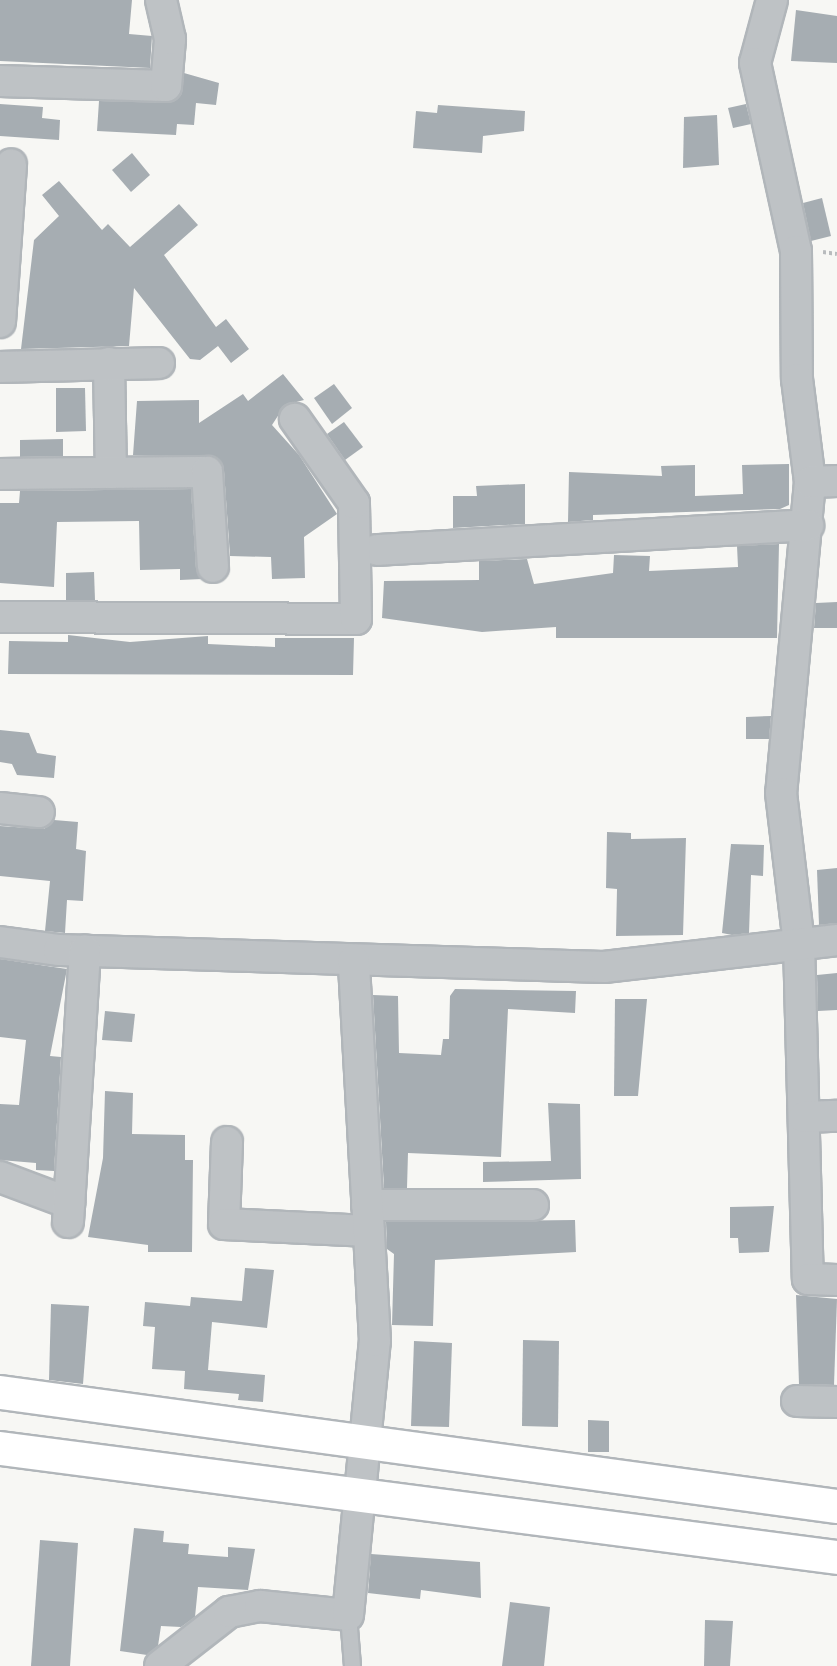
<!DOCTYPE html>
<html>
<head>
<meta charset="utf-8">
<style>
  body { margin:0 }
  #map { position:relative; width:837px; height:1666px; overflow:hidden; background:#f7f7f4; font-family:"IBM Plex Sans",sans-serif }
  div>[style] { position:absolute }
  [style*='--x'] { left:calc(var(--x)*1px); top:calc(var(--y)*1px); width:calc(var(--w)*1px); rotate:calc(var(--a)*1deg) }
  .building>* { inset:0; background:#a6adb2 }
  .path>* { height:4px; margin-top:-2px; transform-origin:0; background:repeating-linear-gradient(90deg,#b8bbbd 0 3px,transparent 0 6px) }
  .roads { filter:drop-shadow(2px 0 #b1b6ba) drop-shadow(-2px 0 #b1b6ba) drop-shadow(0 2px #b1b6ba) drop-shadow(0 -2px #b1b6ba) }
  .lane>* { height:15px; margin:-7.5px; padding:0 7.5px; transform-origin:7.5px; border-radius:7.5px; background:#bec2c5 }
  .street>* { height:30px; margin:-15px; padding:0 15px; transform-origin:15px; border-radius:15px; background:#bec2c5 }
  .secondary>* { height:33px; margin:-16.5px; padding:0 16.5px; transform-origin:16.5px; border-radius:16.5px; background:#fff }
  span { translate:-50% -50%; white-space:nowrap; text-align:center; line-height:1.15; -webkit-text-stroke:6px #fff; paint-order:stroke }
</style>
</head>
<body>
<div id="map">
  <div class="building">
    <div style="clip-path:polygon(0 0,132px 0,129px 34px,152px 36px,150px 68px,0 61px)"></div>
    <div style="clip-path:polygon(796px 10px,837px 16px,837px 63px,791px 61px)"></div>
    <div style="clip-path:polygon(184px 73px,219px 83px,216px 105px,196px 103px,194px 125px,177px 124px,176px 135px,97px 131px,99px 101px,173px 102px,181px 95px)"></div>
    <div style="clip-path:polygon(0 104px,43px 107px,42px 118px,60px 120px,59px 140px,0 136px)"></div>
    <div style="clip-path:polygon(746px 104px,751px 124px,733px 128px,728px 108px)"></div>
    <div style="clip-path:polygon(438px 105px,525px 111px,524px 131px,483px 136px,482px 153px,413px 148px,416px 111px,437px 113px)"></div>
    <div style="clip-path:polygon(717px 115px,719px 165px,683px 168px,684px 117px)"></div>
    <div style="clip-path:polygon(132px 153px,150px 175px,131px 192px,112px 170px)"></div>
    <div style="clip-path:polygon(59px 181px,102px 230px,108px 224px,130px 247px,179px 204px,198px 225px,164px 255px,216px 327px,226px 319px,249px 349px,231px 363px,218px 346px,200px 360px,190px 359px,134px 288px,129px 346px,21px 349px,34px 240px,59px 216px,42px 195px)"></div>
    <div style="clip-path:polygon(822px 198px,831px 236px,811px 241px,803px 203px)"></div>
    <div style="clip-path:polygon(283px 374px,304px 400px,285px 405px,272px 425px,299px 455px,337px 514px,304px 537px,305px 578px,272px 579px,271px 557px,230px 556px,224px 471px,216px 457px,133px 455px,137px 401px,199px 400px,199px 423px,243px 394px,248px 401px)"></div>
    <div style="clip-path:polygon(334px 384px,352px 408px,332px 424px,314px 398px)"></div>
    <div style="clip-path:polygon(56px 388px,85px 388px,86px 431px,56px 432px)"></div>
    <div style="clip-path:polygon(344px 422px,363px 447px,345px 460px,327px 434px)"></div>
    <div style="clip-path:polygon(63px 439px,63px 456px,20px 457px,20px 440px)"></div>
    <div style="clip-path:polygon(789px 464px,789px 505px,780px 509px,593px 515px,593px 520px,568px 522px,569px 472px,662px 476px,661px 466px,695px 465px,695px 496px,743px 494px,742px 465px)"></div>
    <div style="clip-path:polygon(525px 484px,525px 524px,453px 528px,453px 496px,477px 496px,476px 486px)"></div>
    <div style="clip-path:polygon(191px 489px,196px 568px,202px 579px,180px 580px,180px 569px,140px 570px,139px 521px,57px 522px,54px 587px,0 583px,0 503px,19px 503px,20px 491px)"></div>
    <div style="clip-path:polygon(779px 544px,777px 638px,556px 638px,556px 627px,482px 632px,382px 618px,384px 581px,479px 580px,479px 561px,527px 559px,534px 584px,613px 573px,614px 555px,650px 556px,649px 571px,738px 567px,737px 546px)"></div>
    <div style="clip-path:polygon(94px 572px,95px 600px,66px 600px,66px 573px)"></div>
    <div style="clip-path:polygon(837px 602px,837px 628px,814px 628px,816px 603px)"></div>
    <div style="clip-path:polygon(68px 635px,130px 642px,208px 636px,208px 644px,275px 647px,275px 638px,354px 638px,353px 675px,8px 674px,9px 641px,68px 642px)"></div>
    <div style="clip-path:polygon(771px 716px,769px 739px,746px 739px,746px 717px)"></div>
    <div style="clip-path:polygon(0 730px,29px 733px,37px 753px,56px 756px,54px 778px,17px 775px,12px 764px,0 762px)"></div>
    <div style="clip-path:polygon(54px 820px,78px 822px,76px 849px,86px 851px,83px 901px,67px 900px,65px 933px,45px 931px,50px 881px,0 876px,0 826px,44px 829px)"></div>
    <div style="clip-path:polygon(607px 832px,631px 833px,631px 839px,686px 838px,683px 935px,616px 936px,617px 889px,606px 888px)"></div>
    <div style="clip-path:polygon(731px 844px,764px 845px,763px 876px,751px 875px,749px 933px,732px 935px,722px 933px)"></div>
    <div style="clip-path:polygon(837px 868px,837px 923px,819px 925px,817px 870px)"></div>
    <div style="clip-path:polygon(0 959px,67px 969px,50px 1056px,61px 1057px,54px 1171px,36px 1170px,36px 1163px,0 1160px,0 1104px,19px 1105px,26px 1040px,0 1037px)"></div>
    <div style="clip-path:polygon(837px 973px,837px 1010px,818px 1011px,817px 975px)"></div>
    <div style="clip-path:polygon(455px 989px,576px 991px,575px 1013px,508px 1009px,501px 1157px,408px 1153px,407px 1188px,384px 1188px,373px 995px,398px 996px,399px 1053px,441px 1055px,443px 1039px,449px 1039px,450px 996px)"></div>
    <div style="clip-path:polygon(615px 999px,647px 999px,638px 1096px,614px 1096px)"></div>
    <div style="clip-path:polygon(105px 1011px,135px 1014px,132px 1042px,102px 1040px)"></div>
    <div style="clip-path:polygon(105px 1091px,133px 1093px,132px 1134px,185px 1135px,185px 1160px,193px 1160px,192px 1252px,148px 1252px,148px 1245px,88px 1237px,103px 1158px)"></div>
    <div style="clip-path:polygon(548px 1103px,580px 1104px,581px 1179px,483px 1182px,483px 1162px,551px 1161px)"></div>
    <div style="clip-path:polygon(774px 1206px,769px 1252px,739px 1253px,738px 1238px,730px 1238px,730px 1207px)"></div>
    <div style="clip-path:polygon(575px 1220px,576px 1252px,435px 1260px,433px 1326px,392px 1325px,394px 1254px,387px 1249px,386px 1222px)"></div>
    <div style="clip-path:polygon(245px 1268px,274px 1270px,267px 1328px,212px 1322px,208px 1370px,265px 1375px,263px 1402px,238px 1400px,239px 1394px,184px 1389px,185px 1371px,152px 1369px,155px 1327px,143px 1326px,145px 1302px,190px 1306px,191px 1297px,242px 1301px)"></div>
    <div style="clip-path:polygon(796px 1295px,837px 1299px,834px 1385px,799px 1384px)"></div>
    <div style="clip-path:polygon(51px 1304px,89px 1306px,83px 1384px,49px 1380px)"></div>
    <div style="clip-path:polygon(523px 1340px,559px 1341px,558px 1427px,522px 1426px)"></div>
    <div style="clip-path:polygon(414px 1341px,452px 1343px,449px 1427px,411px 1426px)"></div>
    <div style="clip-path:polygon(588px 1420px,609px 1421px,609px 1452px,588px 1452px)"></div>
    <div style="clip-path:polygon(134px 1528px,164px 1531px,163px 1542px,189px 1544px,188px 1554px,228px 1557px,228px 1547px,255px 1549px,248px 1590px,198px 1587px,195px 1617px,181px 1627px,161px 1626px,158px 1646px,147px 1655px,120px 1651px)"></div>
    <div style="clip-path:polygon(40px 1540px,78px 1543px,70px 1666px,31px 1666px)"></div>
    <div style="clip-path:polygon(371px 1554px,480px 1562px,481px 1598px,421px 1590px,420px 1599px,368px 1593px)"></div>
    <div style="clip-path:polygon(510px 1602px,550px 1607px,544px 1666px,502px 1666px)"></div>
    <div style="clip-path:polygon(705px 1620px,733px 1621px,730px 1666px,704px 1666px)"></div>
  </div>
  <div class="path">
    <div style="--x:823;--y:252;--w:14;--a:8"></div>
  </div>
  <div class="roads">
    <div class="lane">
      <div style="--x:348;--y:1615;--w:51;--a:85.5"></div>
    </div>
    <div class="street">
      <div style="--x:772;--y:0;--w:65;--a:105.1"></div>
      <div style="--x:755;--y:63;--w:192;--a:77.7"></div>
      <div style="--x:796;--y:251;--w:128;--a:89.6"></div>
      <div style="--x:797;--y:379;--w:104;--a:82.8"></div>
      <div style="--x:810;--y:482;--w:312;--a:95.3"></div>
      <div style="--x:781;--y:793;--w:151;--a:83.2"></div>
      <div style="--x:799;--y:943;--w:336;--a:88.5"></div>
      <div style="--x:808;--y:1279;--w:29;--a:2"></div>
      <div style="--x:0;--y:81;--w:166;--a:1.7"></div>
      <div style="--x:166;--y:86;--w:47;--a:-85.1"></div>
      <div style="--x:170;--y:39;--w:40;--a:-103"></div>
      <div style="--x:0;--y:322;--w:158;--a:-86"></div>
      <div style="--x:109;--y:363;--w:110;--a:89"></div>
      <div style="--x:0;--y:367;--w:159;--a:-1.4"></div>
      <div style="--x:0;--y:474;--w:207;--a:-0.6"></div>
      <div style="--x:207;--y:472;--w:95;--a:86.4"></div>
      <div style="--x:810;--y:482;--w:27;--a:-2"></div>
      <div style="--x:377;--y:550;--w:432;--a:-3.3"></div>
      <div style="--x:0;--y:617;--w:356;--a:0.3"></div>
      <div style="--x:356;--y:619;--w:116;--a:-91"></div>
      <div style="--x:354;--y:503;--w:103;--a:-125.1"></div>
      <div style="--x:0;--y:808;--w:39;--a:6"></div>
      <div style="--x:0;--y:942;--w:60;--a:7.7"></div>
      <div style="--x:59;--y:950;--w:545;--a:1.79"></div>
      <div style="--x:604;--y:967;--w:235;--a:-6.6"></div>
      <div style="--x:804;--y:1117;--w:33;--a:-2"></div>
      <div style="--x:227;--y:1142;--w:82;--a:92.1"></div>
      <div style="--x:224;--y:1224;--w:145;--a:2.8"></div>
      <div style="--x:0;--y:1177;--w:74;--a:20.6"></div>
      <div style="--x:367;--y:1205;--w:166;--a:0"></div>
      <div style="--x:68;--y:1222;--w:272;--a:-86.4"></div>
      <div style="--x:797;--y:1401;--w:40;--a:1.4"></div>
      <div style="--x:160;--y:1666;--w:88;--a:-38"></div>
      <div style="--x:229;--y:1612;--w:32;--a:-11"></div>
      <div style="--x:260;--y:1606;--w:88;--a:5.8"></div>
      <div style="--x:348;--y:1615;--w:275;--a:-84.4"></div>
      <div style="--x:375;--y:1341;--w:381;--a:-93.2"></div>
    </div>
    <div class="secondary">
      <div style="--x:0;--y:1392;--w:845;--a:7.76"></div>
      <div style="--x:0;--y:1448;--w:844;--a:7.42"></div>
    </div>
  </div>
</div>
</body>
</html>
